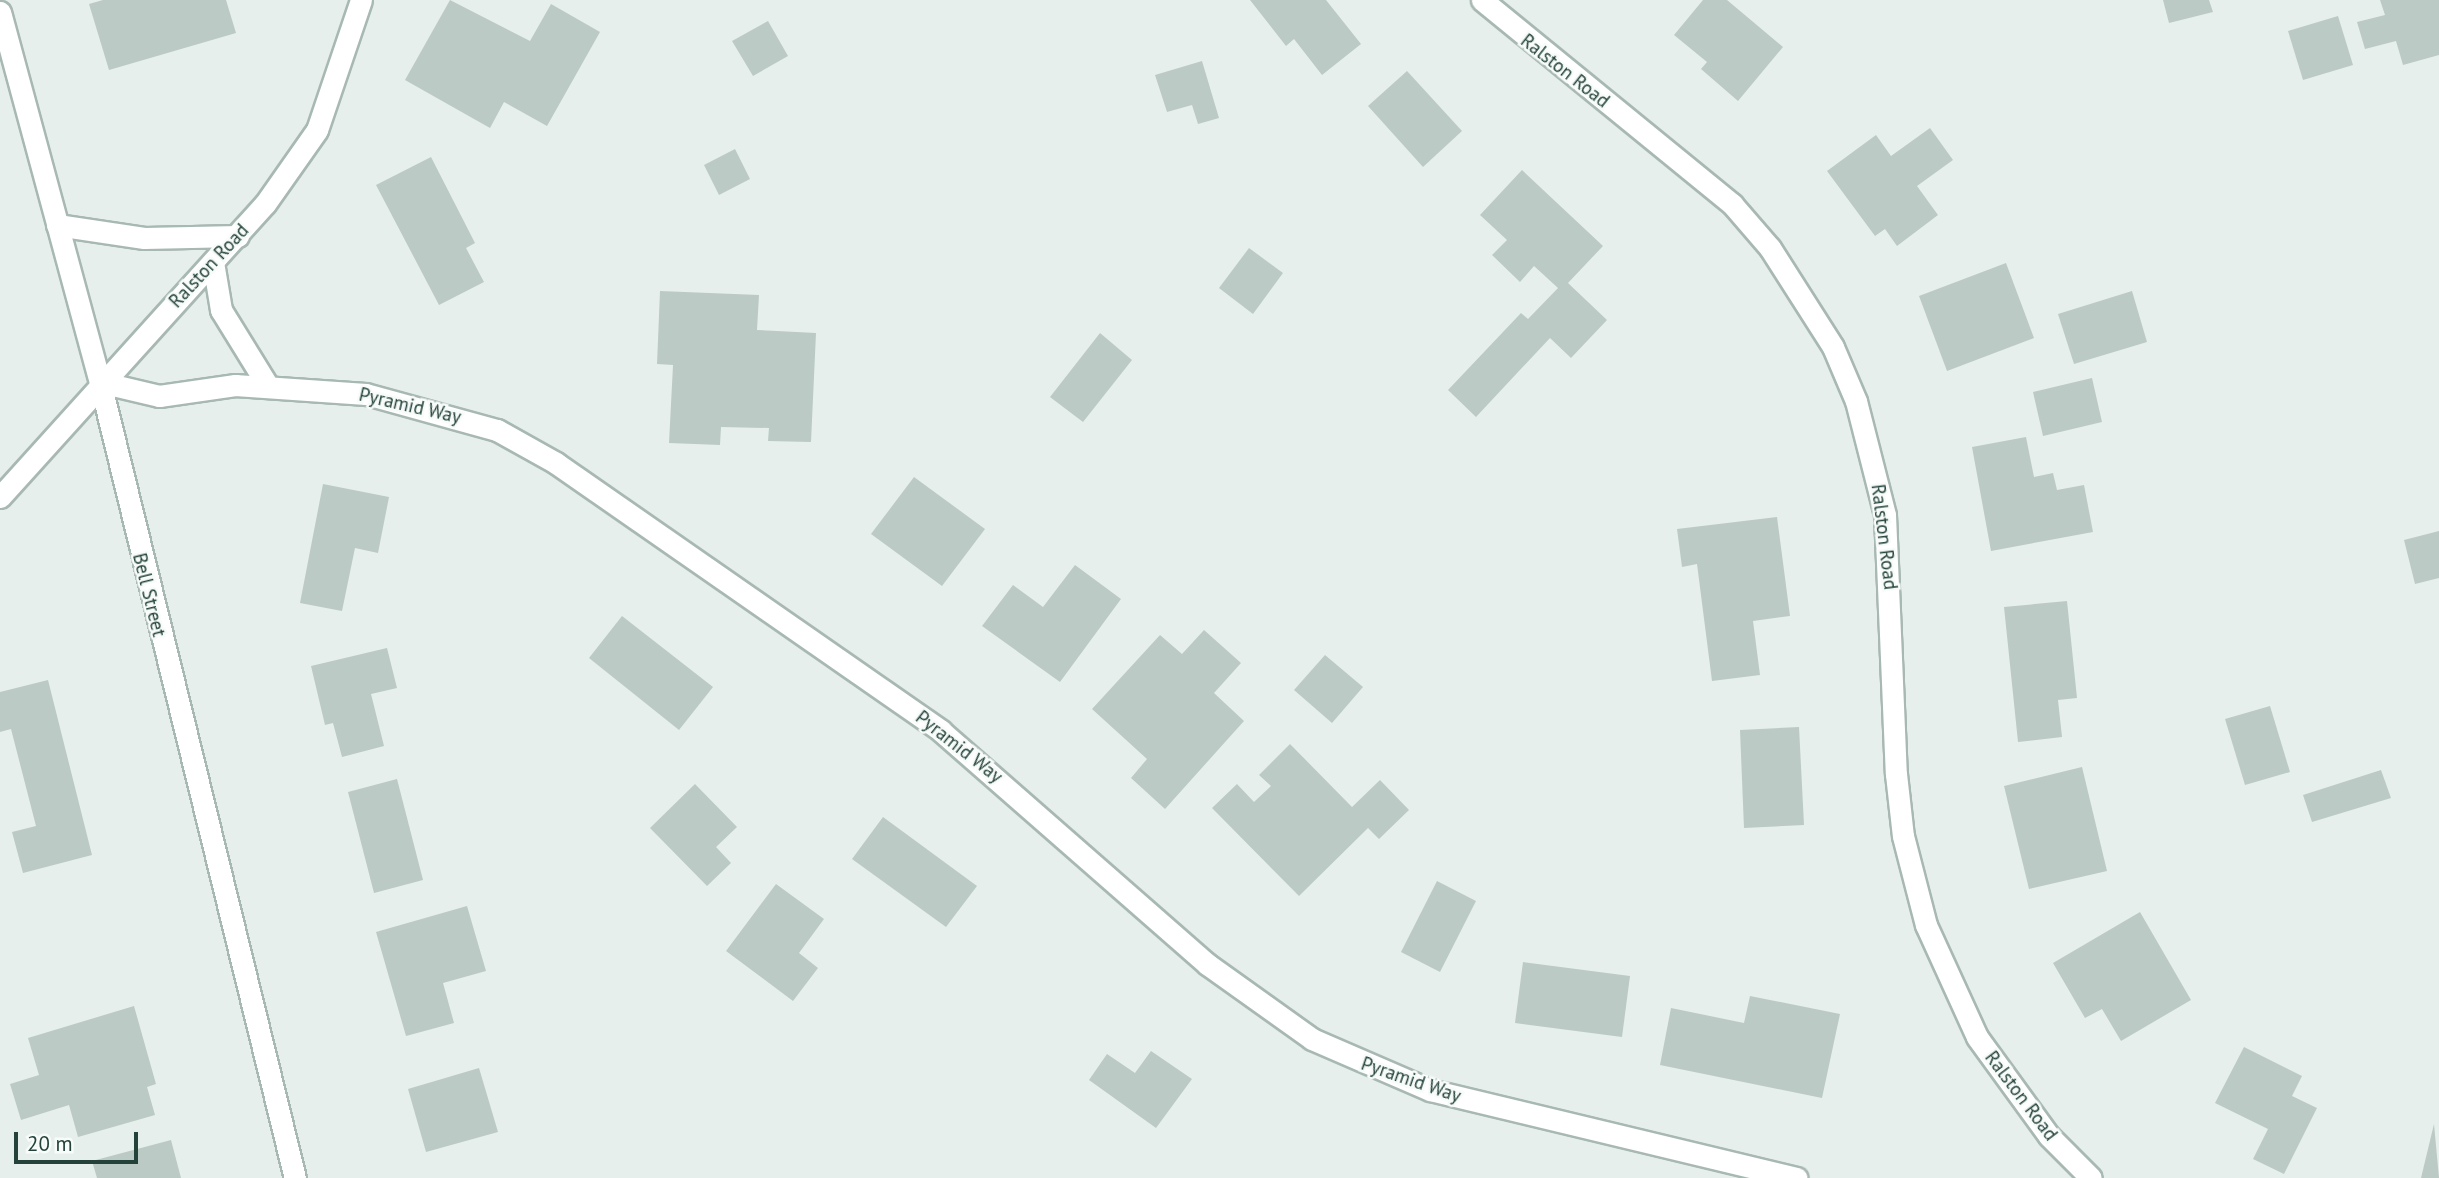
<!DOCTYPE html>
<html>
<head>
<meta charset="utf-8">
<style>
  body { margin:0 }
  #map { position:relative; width:2439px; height:1178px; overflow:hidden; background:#e6efeb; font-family:"PT Sans",sans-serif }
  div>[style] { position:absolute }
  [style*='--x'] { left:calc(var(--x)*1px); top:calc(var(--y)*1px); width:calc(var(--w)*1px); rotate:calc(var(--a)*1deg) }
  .building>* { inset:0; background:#bbcac4 }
  .roads { filter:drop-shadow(2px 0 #a8b8b2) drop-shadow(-2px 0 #a8b8b2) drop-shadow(0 2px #a8b8b2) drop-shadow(0 -2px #a8b8b2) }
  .street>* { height:21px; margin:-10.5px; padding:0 10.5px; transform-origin:10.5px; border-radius:10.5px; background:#fff }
  .secondary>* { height:21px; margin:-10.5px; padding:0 10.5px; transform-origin:10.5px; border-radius:10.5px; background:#fff }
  span { translate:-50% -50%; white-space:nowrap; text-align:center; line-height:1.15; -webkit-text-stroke:5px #f7fbf9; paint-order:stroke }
  .street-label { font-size:19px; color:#24423a }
  .scale { position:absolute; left:14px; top:1132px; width:124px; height:32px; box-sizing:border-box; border:4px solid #24423a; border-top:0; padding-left:9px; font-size:21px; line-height:24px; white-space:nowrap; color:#24423a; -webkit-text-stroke:5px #f7fbf9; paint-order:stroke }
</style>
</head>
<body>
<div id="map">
  <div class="building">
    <div style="clip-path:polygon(103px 0,226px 0,236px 33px,109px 70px,89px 4px)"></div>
    <div style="clip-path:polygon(450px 0,530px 41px,551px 4px,600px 32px,547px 126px,504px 102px,490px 128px,405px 80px)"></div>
    <div style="clip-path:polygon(1250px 0,1326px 0,1361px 44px,1322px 75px,1294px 39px,1286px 46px)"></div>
    <div style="clip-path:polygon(1703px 0,1727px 0,1783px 47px,1738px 101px,1701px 69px,1707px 62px,1674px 35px)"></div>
    <div style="clip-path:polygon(2163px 0,2209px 0,2213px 12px,2169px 23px)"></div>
    <div style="clip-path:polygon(2380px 0,2439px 0,2439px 55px,2403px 65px,2396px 41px,2365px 49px,2357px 22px,2385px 15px)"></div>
    <div style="clip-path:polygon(2338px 16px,2353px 65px,2303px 80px,2288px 31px)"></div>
    <div style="clip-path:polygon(768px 21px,788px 56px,753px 76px,732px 41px)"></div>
    <div style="clip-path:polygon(1202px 61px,1219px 118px,1198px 124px,1192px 105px,1167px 112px,1155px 75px)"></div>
    <div style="clip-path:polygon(1407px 71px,1462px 131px,1423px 167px,1368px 106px)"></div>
    <div style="clip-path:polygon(1930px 128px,1953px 160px,1917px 186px,1938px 215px,1897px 246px,1885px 229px,1875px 236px,1827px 171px,1876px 135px,1891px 156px)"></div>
    <div style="clip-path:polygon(735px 149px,750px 179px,719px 195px,704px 165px)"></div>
    <div style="clip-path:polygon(431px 157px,475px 243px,466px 248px,484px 282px,439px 305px,376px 185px)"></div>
    <div style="clip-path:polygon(1522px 170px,1603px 246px,1568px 283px,1607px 320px,1571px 358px,1550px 338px,1476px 417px,1448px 390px,1521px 313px,1528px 319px,1558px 288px,1534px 266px,1520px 282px,1492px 255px,1507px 240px,1480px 215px)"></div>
    <div style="clip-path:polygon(1249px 248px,1283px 273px,1253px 314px,1219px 288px)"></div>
    <div style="clip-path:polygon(2006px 263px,2034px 338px,1947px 371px,1919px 296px)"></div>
    <div style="clip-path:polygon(660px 291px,759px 295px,757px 330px,816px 333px,811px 442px,768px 441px,769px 428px,721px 427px,720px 445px,669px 443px,673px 365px,657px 364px)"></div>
    <div style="clip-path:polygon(2132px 291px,2147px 342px,2074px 364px,2058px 314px)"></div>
    <div style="clip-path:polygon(1100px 333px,1132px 360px,1083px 422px,1050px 397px)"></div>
    <div style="clip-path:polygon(2092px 378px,2102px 422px,2043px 436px,2033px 392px)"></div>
    <div style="clip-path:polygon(2026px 437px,2034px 477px,2053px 473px,2057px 490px,2084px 485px,2093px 532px,1991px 551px,1972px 447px)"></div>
    <div style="clip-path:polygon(914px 477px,985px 529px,942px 586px,871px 534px)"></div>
    <div style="clip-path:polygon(323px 484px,389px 497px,378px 553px,355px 548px,342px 611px,300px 603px)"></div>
    <div style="clip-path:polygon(1777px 517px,1790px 616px,1753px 621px,1760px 675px,1712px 681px,1697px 564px,1682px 567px,1677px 529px)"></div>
    <div style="clip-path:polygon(2439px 531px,2439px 578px,2415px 584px,2404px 540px)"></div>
    <div style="clip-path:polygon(1075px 565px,1121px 599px,1060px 682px,982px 626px,1013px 585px,1043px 607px)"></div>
    <div style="clip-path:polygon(2067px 601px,2077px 698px,2058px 700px,2062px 737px,2018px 742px,2004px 607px)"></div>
    <div style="clip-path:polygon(622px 616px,713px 687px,679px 730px,589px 658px)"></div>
    <div style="clip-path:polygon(1204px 630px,1241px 663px,1214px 693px,1244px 721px,1165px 809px,1131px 778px,1147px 759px,1092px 709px,1160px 635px,1182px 654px)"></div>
    <div style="clip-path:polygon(387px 648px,397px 688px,371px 694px,384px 746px,342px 757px,333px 723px,325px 725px,311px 666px)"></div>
    <div style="clip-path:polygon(1325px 655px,1363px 687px,1332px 723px,1294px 690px)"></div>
    <div style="clip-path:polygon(48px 680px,92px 855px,23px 873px,12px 832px,36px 826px,11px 729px,0 732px,0 692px)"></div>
    <div style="clip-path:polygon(2270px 706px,2290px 772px,2245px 785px,2225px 719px)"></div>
    <div style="clip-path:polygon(1799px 727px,1804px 825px,1744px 828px,1740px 730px)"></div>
    <div style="clip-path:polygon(1290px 744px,1352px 807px,1380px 780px,1409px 810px,1379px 839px,1368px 828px,1299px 896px,1212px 808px,1237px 784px,1254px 802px,1271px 786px,1259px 775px)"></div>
    <div style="clip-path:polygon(2082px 767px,2107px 871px,2029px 889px,2004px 786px)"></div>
    <div style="clip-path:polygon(2381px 770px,2391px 798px,2312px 822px,2303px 795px)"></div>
    <div style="clip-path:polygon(397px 779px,423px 880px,374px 893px,348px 792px)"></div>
    <div style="clip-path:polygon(695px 784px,737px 827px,716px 847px,731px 863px,707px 886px,650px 828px)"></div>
    <div style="clip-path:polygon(883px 817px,977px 886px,946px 927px,852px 859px)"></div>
    <div style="clip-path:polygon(1437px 881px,1476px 901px,1440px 972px,1401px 952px)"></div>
    <div style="clip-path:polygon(776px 884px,824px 919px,799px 953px,818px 968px,793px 1001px,726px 951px)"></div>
    <div style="clip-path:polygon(467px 906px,486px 971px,443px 983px,454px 1023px,406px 1036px,376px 932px)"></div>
    <div style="clip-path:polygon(2140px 912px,2191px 1000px,2121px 1041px,2102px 1009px,2085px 1018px,2053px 963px)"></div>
    <div style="clip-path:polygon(1523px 962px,1630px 976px,1622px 1037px,1515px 1023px)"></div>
    <div style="clip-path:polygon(1750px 996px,1840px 1014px,1822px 1098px,1660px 1065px,1671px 1008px,1744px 1023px)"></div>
    <div style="clip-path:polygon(134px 1006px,156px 1084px,147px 1087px,155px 1115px,78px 1137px,69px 1105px,21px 1120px,10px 1084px,39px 1075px,28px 1038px)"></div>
    <div style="clip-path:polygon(2244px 1047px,2302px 1076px,2292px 1096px,2317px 1108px,2284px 1174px,2253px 1159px,2268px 1129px,2215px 1103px)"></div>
    <div style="clip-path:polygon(1151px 1051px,1192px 1079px,1156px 1128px,1089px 1080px,1107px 1054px,1135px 1073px)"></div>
    <div style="clip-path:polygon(479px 1068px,498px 1132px,426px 1152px,408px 1089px)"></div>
    <div style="clip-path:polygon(2434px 1124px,2439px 1178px,2421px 1178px)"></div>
    <div style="clip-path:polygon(171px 1140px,181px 1178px,97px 1178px,92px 1161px)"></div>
  </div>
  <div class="roads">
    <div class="street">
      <div style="--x:1482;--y:0;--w:323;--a:39.2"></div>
      <div style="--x:1732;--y:204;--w:58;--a:49.2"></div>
      <div style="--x:1770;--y:248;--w:117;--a:57.5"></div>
      <div style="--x:1833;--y:347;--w:59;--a:66.9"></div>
      <div style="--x:1856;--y:401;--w:118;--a:75.7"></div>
      <div style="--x:1885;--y:515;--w:259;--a:87.6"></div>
      <div style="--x:1896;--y:774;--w:62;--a:83.6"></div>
      <div style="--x:1903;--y:836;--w:92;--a:75.5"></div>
      <div style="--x:1926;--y:925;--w:123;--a:65.5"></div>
      <div style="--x:1977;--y:1037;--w:122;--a:54"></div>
      <div style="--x:2049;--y:1136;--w:59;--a:45"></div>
      <div style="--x:213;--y:262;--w:49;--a:80.5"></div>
      <div style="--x:221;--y:310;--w:89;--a:58.3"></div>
      <div style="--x:100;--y:382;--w:61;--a:13.3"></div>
      <div style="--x:159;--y:396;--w:77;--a:-8.2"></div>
      <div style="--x:235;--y:385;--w:131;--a:3.9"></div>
      <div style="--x:366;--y:394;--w:136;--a:15.4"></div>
      <div style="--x:497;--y:430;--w:68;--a:29.2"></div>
      <div style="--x:556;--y:463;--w:469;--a:34.8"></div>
      <div style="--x:941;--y:731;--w:354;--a:41.2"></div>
      <div style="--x:1207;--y:964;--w:129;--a:35.5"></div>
      <div style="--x:1312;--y:1039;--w:129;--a:23.4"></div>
      <div style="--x:1430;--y:1090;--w:377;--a:13.5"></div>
      <div style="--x:0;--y:497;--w:395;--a:-47.9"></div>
      <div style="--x:265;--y:204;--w:90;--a:-54.9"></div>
      <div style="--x:317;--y:130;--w:137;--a:-71.3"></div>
    </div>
    <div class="secondary">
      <div style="--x:0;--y:12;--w:383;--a:74.9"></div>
      <div style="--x:100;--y:382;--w:820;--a:76.24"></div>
      <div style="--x:57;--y:225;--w:88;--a:8.5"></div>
      <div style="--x:144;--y:238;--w:94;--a:-1.2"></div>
    </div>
  </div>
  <div class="street-label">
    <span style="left:1565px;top:71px;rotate:38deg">Ralston Road</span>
    <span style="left:209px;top:266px;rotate:-47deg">Ralston Road</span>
    <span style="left:410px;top:406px;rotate:13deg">Pyramid Way</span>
    <span style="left:1884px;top:537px;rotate:83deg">Ralston Road</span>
    <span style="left:149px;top:595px;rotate:76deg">Bell Street</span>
    <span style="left:959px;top:747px;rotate:38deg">Pyramid Way</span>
    <span style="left:1411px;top:1080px;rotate:19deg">Pyramid Way</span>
    <span style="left:2021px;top:1096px;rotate:53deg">Ralston Road</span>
  </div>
  <div class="scale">20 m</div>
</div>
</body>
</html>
